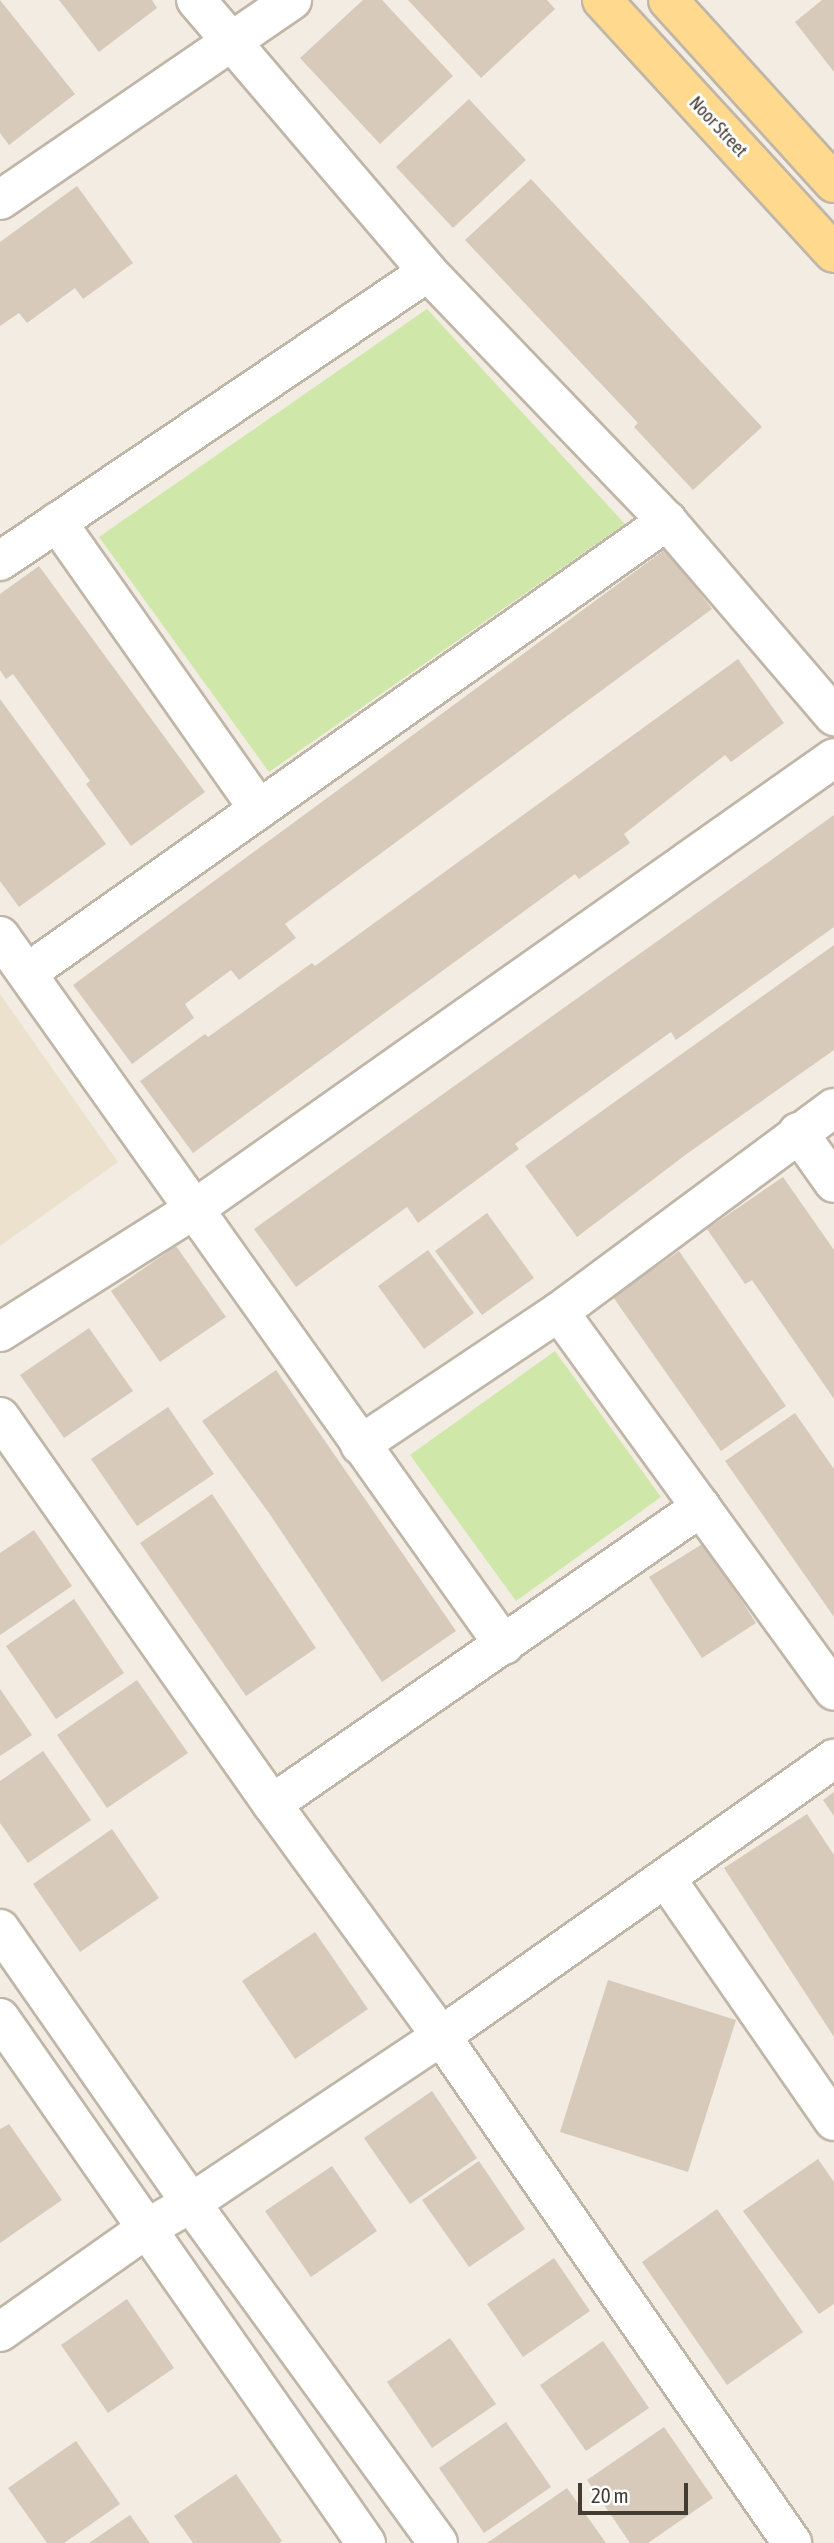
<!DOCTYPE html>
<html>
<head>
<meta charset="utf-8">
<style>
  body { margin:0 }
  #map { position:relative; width:834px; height:2543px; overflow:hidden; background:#f2ece2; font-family:"Asap Condensed",sans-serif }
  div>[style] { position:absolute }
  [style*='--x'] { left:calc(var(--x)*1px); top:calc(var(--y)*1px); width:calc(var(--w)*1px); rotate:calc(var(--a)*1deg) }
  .education>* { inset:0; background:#ece1cc }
  .green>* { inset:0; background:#cfe8a9 }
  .building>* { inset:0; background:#d7cabb }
  .roads { filter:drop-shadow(2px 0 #c0b6a8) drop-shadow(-2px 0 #c0b6a8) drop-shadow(0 2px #c0b6a8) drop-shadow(0 -2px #c0b6a8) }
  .minor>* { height:38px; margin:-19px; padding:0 19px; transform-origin:19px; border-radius:19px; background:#fff }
  .major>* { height:38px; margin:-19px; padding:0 19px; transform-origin:19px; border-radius:19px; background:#ffd98e }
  span { translate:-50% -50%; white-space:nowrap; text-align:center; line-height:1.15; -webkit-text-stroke:6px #fff; paint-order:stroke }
  .street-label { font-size:18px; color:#433c33 }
  .scale { position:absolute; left:578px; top:2483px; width:110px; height:32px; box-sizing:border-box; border:4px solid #433c33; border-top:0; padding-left:9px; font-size:21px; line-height:24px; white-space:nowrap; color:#433c33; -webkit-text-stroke:5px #fff; paint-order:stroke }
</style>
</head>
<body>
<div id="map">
  <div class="education">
    <div style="clip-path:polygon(0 994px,118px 1162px,0 1246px)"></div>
  </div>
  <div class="green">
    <div style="clip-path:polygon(427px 309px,625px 524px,269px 772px,99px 537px)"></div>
    <div style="clip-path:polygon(555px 1351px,661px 1497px,516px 1601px,410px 1455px)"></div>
  </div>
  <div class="building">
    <div style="clip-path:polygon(0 0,75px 94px,9px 145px,0 133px)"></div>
    <div style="clip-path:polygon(59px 0,152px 0,157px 8px,99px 52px)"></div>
    <div style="clip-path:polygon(363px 0,382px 0,453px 76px,380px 144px,300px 58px)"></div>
    <div style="clip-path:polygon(408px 0,547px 0,555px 9px,481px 78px)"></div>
    <div style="clip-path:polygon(822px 0,834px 0,834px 72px,795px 22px)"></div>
    <div style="clip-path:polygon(469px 99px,526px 160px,453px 228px,396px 167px)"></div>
    <div style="clip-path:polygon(531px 179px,762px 427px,693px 490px,634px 427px,638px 423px,465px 240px)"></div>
    <div style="clip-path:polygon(77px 186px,133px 263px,83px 299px,75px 288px,27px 323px,19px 313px,0 326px,0 242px)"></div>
    <div style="clip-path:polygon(667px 548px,712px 609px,285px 924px,296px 938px,239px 980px,231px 970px,185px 1004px,194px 1018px,132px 1064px,73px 985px)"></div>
    <div style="clip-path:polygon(39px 566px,205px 792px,131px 846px,86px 784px,90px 781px,13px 674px,6px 679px,0 670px,0 594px)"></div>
    <div style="clip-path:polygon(738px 659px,784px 723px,731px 762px,725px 755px,624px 834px,630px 843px,579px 879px,575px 874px,193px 1153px,140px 1081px,205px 1034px,208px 1037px,312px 963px,315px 966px)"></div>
    <div style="clip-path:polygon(0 699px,106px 844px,19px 907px,0 881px)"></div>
    <div style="clip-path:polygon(834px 815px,834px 927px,676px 1040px,671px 1032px,622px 1067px,515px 1144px,519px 1149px,418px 1223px,407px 1207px,296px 1287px,254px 1229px)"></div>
    <div style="clip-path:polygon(834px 945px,834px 1050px,688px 1153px,577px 1237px,525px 1166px)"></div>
    <div style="clip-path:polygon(783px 1177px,834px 1250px,834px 1399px,752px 1280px,745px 1284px,707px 1229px)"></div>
    <div style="clip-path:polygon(487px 1213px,534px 1278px,482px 1315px,435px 1251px)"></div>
    <div style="clip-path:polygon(176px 1246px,226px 1317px,160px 1362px,111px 1291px)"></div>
    <div style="clip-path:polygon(428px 1250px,474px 1313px,424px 1349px,378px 1286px)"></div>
    <div style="clip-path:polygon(679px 1251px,786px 1406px,721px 1451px,613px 1297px)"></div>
    <div style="clip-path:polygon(89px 1328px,133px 1391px,64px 1438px,20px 1375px)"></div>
    <div style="clip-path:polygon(276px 1370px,456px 1631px,382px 1682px,271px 1516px,202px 1421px)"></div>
    <div style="clip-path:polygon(168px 1407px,214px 1474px,137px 1526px,91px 1459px)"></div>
    <div style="clip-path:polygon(795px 1413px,834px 1469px,834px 1617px,725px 1461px)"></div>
    <div style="clip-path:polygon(212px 1494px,316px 1648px,246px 1696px,140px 1543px)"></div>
    <div style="clip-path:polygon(34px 1530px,72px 1586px,0 1635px,0 1553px)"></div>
    <div style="clip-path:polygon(704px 1543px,756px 1623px,702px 1658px,649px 1577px)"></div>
    <div style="clip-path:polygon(74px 1599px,124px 1673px,56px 1719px,6px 1646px)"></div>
    <div style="clip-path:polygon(137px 1680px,188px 1753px,107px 1808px,57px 1735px)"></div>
    <div style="clip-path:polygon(0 1689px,32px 1735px,0 1756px)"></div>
    <div style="clip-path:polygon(43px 1751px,91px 1820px,28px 1863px,0 1823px,0 1781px)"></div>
    <div style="clip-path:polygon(834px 1792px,834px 1816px,823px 1800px)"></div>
    <div style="clip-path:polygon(807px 1814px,834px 1855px,834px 2037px,724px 1868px)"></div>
    <div style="clip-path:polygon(112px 1829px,159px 1898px,80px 1952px,33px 1884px)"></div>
    <div style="clip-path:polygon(315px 1932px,368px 2009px,295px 2059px,242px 1981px)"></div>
    <div style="clip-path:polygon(608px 1980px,736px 2020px,688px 2172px,560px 2132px)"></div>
    <div style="clip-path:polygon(432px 2091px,477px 2158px,410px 2204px,364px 2138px)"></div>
    <div style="clip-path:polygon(9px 2124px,62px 2200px,0 2243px,0 2129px)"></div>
    <div style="clip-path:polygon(818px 2159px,834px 2182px,834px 2304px,819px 2314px,743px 2211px)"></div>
    <div style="clip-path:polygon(479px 2161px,525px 2229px,469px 2267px,422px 2200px)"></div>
    <div style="clip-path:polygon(332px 2166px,377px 2231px,311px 2277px,265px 2211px)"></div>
    <div style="clip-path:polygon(717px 2209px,803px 2332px,727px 2385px,642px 2262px)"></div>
    <div style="clip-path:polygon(554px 2258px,590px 2311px,523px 2357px,487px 2304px)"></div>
    <div style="clip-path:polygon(127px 2299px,174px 2368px,108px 2413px,61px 2345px)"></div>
    <div style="clip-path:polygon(450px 2338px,496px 2404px,432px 2448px,387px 2382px)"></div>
    <div style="clip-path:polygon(603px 2341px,649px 2408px,586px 2451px,540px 2385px)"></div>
    <div style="clip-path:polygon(506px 2422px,551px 2487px,484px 2533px,439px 2468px)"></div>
    <div style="clip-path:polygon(664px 2427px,713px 2498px,648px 2543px,630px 2543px,587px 2480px)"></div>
    <div style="clip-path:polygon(76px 2441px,120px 2504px,64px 2543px,47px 2543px,8px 2488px)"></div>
    <div style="clip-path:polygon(236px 2474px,282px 2541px,279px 2543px,193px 2543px,174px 2516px)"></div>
    <div style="clip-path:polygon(567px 2488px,606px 2543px,487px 2543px)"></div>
    <div style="clip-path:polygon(130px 2515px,150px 2543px,89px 2543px)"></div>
  </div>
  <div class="roads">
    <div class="minor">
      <div style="--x:196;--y:0;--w:358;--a:49.5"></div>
      <div style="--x:428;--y:272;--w:345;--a:46.2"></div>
      <div style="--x:667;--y:521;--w:257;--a:49.4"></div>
      <div style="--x:0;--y:200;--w:354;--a:-34.4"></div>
      <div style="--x:57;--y:522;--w:351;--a:54.9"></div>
      <div style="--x:0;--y:561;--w:516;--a:-34.03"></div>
      <div style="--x:0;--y:936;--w:870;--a:54.59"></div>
      <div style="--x:27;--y:973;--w:784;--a:-35.23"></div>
      <div style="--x:798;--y:1132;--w:62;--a:54.8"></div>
      <div style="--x:559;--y:1312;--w:468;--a:54"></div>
      <div style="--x:0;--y:1332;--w:228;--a:-32.3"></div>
      <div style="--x:193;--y:1210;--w:784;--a:-35.19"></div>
      <div style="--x:0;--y:1417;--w:473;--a:54.9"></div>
      <div style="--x:272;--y:1804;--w:287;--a:53.9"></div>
      <div style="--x:441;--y:2036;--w:617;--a:55.3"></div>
      <div style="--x:360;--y:1445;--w:239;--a:-33.8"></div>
      <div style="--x:559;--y:1312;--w:342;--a:-36.6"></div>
      <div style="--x:272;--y:1804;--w:522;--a:-34.7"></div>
      <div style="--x:667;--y:1880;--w:293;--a:55.3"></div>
      <div style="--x:0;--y:1929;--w:334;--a:55.1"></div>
      <div style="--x:191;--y:2203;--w:420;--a:54"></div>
      <div style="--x:0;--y:2018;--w:640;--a:55.12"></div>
      <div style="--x:0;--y:2332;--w:179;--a:-35.2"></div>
      <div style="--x:146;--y:2229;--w:52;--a:-30"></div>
      <div style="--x:191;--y:2203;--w:301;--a:-33.7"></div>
      <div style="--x:441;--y:2036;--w:481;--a:-35.2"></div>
    </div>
    <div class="major">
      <div style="--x:602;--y:0;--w:343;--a:47.5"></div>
      <div style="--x:668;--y:0;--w:247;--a:47.8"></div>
    </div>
  </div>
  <div class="street-label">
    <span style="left:718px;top:127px;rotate:47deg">Noor Street</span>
  </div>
  <div class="scale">20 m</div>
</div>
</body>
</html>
